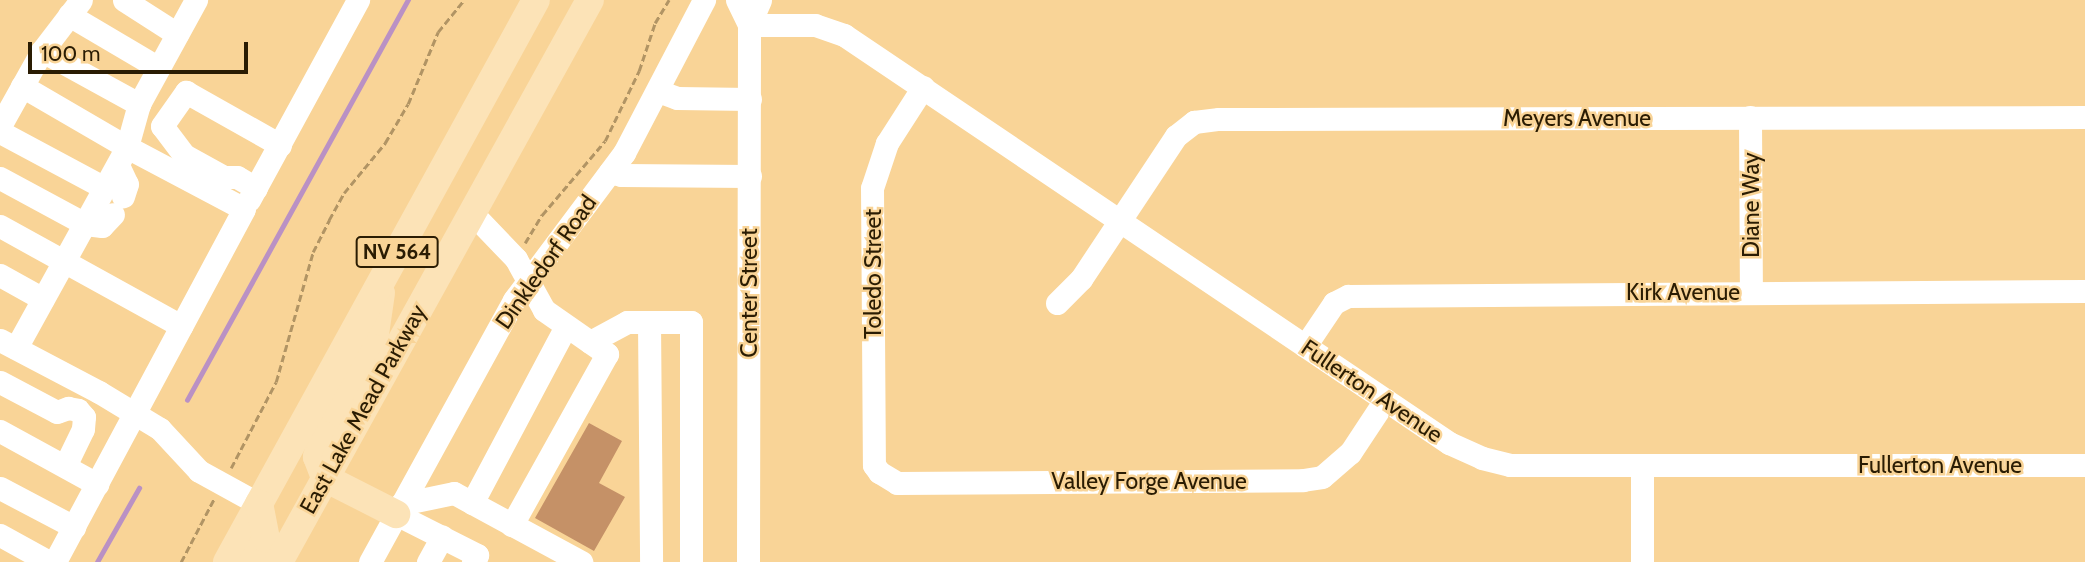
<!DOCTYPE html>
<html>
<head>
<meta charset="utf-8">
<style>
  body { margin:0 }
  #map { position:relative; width:2085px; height:562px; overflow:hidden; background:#f9d497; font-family:Cabin,sans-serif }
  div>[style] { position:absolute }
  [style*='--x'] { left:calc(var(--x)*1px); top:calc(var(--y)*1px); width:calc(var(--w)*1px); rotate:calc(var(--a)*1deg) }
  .stream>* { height:4.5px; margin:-2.25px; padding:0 2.25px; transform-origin:2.25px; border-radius:2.25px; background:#ba91c4 }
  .building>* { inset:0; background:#c59167 }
  .path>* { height:2.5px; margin-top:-1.25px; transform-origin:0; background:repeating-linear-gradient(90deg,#b19464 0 7px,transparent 0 10.5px) }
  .minor>* { height:23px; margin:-11.5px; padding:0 11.5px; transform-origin:11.5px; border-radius:11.5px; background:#fff }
  .major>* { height:28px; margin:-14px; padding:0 14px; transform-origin:14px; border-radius:14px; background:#fce3b7 }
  span { translate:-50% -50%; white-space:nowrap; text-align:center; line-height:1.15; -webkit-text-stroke:5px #f9d497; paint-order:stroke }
  .shield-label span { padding:2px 5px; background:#f9d497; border:2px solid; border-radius:5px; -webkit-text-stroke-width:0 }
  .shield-label { font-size:21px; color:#2a1c03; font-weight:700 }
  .street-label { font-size:23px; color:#2a1c03 }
  .scale { position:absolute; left:28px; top:42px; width:220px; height:32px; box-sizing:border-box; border:4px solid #2a1c03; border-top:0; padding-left:9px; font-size:21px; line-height:24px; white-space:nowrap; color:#2a1c03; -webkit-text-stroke:5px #f9d497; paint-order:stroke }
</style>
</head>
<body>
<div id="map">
  <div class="stream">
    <div style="--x:187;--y:400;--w:457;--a:-61.1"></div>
    <div style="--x:97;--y:562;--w:85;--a:-60.4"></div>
  </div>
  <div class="building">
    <div style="clip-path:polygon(589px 423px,622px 441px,599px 483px,625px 497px,594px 551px,535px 518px)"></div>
  </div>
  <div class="path">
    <div style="--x:525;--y:243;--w:33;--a:-59"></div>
    <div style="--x:542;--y:215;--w:97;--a:-49.6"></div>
    <div style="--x:605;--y:141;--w:78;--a:-64.1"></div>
    <div style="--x:639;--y:71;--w:51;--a:-71.6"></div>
    <div style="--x:655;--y:23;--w:27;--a:-59"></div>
    <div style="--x:231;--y:468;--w:97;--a:-62.4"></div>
    <div style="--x:276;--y:382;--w:135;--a:-74.1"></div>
    <div style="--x:313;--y:252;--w:36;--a:-63"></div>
    <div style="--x:329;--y:220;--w:31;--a:-61"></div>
    <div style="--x:344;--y:193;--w:65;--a:-50.6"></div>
    <div style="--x:385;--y:143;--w:45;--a:-59.5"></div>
    <div style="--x:408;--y:104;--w:78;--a:-67.4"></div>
    <div style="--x:438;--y:32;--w:41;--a:-50.9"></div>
    <div style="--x:181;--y:562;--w:71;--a:-62.4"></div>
  </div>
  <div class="minor">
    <div style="--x:124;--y:0;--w:63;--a:32.7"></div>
    <div style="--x:737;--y:0;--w:28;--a:64"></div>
    <div style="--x:69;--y:15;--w:104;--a:30.5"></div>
    <div style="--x:749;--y:25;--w:66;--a:0"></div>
    <div style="--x:815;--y:25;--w:31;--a:19"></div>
    <div style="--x:844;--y:35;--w:730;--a:33.99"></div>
    <div style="--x:1449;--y:443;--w:36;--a:24"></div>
    <div style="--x:1482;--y:458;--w:29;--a:14"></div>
    <div style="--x:1510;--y:465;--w:575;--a:0"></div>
    <div style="--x:42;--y:51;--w:111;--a:28.7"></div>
    <div style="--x:22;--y:86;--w:121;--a:30.2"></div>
    <div style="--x:127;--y:147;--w:45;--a:-74.4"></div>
    <div style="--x:139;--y:104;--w:119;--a:-61.3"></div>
    <div style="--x:923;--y:87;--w:67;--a:122.7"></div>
    <div style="--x:887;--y:143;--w:47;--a:108.4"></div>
    <div style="--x:872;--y:188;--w:277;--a:89.6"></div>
    <div style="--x:874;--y:465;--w:9;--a:54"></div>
    <div style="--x:879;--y:472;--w:21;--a:31"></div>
    <div style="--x:897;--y:483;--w:406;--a:-0.4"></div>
    <div style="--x:1303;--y:480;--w:19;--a:-9"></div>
    <div style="--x:1322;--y:477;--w:37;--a:-41"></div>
    <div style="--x:1350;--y:453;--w:64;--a:-56.6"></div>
    <div style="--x:658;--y:91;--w:20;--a:20"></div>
    <div style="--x:677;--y:98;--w:73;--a:0.8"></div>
    <div style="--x:1750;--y:117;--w:175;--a:89.7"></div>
    <div style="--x:0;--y:126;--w:86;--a:-60.8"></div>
    <div style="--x:42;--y:51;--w:64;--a:-52.6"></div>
    <div style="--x:0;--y:132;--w:119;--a:28.1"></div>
    <div style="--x:118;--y:165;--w:21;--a:65"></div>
    <div style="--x:127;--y:184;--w:13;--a:108"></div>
    <div style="--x:610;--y:172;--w:11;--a:15"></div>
    <div style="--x:621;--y:175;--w:129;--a:0.4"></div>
    <div style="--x:0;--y:178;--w:97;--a:28.4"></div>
    <div style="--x:85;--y:224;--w:17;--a:7"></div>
    <div style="--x:102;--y:226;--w:16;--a:-47"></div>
    <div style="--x:256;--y:188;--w:22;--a:-150"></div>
    <div style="--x:237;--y:177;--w:13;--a:180"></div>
    <div style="--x:224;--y:177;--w:46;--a:-151.2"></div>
    <div style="--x:184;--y:155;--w:36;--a:-127"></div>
    <div style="--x:162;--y:126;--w:42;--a:-54.8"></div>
    <div style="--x:186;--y:92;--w:108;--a:29.4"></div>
    <div style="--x:249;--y:200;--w:228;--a:-61.4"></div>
    <div style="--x:471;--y:212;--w:65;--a:46.2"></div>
    <div style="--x:516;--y:259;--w:58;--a:61.2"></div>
    <div style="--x:544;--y:310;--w:77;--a:34.9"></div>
    <div style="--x:607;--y:354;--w:196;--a:119.1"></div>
    <div style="--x:0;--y:226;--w:207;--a:28.9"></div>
    <div style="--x:0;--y:275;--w:49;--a:29.2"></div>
    <div style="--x:1057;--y:303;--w:34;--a:-45"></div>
    <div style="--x:1081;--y:279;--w:172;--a:-56.4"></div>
    <div style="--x:1176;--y:136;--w:23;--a:-38"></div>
    <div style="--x:1194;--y:122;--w:25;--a:-7"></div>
    <div style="--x:1219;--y:119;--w:866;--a:-0.13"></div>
    <div style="--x:649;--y:322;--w:240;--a:89.5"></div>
    <div style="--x:0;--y:340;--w:112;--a:27.7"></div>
    <div style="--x:99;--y:392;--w:71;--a:31.2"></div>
    <div style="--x:160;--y:429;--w:57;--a:47.1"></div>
    <div style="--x:199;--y:471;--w:68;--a:28.8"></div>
    <div style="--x:590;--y:342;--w:42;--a:-28.4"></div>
    <div style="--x:627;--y:322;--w:64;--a:0"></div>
    <div style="--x:691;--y:322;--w:240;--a:90"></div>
    <div style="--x:1305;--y:346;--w:52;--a:-56"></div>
    <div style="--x:1334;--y:303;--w:16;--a:-27"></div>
    <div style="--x:1348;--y:296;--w:737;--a:-0.39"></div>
    <div style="--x:16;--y:348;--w:230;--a:-61.1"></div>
    <div style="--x:127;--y:147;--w:132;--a:27.9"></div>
    <div style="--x:244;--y:209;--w:400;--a:118.2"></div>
    <div style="--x:0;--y:382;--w:64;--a:27.8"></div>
    <div style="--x:57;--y:412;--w:12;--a:-20"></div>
    <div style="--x:68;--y:408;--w:10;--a:11"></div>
    <div style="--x:78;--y:410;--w:9;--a:49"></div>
    <div style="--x:84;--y:417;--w:12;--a:95"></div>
    <div style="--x:83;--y:429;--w:41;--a:115.9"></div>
    <div style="--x:0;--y:431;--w:111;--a:28.7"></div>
    <div style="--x:1642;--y:466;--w:96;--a:90"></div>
    <div style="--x:0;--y:488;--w:84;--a:27.8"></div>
    <div style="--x:472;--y:503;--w:200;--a:-62"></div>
    <div style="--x:401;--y:504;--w:54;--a:-11.7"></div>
    <div style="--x:454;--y:493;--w:145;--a:28.5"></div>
    <div style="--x:396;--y:514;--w:91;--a:26.8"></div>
    <div style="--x:477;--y:555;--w:8;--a:120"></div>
    <div style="--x:0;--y:535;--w:56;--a:28.9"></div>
    <div style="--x:370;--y:562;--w:299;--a:-61.2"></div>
    <div style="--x:514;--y:300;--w:184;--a:-53.2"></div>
    <div style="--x:624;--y:153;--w:173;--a:-62.4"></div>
    <div style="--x:428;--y:562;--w:29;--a:-61"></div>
    <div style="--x:748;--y:562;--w:537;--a:-89.89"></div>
    <div style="--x:749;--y:25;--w:27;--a:-66"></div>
  </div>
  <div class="major">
    <div style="--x:381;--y:293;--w:56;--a:98.3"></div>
    <div style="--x:373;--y:348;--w:100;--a:119.4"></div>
    <div style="--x:324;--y:435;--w:23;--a:108"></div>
    <div style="--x:317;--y:457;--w:22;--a:69"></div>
    <div style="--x:325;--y:478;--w:80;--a:26.9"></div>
    <div style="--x:227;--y:562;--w:641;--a:-61.2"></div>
    <div style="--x:253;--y:562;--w:26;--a:-61"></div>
    <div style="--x:266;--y:539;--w:36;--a:-101"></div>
    <div style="--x:279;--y:562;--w:642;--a:-61.04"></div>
  </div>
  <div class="shield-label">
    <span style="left:397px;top:252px">NV 564</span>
  </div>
  <div class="street-label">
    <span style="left:1577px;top:118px">Meyers Avenue</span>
    <span style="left:1751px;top:205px;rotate:-90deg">Diane Way</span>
    <span style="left:546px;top:262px;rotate:-55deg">Dinkledorf Road</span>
    <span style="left:873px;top:274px;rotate:-90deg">Toledo Street</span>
    <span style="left:1683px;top:292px">Kirk Avenue</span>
    <span style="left:749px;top:293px;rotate:-90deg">Center Street</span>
    <span style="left:1372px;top:391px;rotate:34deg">Fullerton Avenue</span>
    <span style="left:363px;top:409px;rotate:-61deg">East Lake Mead Parkway</span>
    <span style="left:1940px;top:465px">Fullerton Avenue</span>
    <span style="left:1149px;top:481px">Valley Forge Avenue</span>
  </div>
  <div class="scale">100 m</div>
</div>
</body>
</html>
